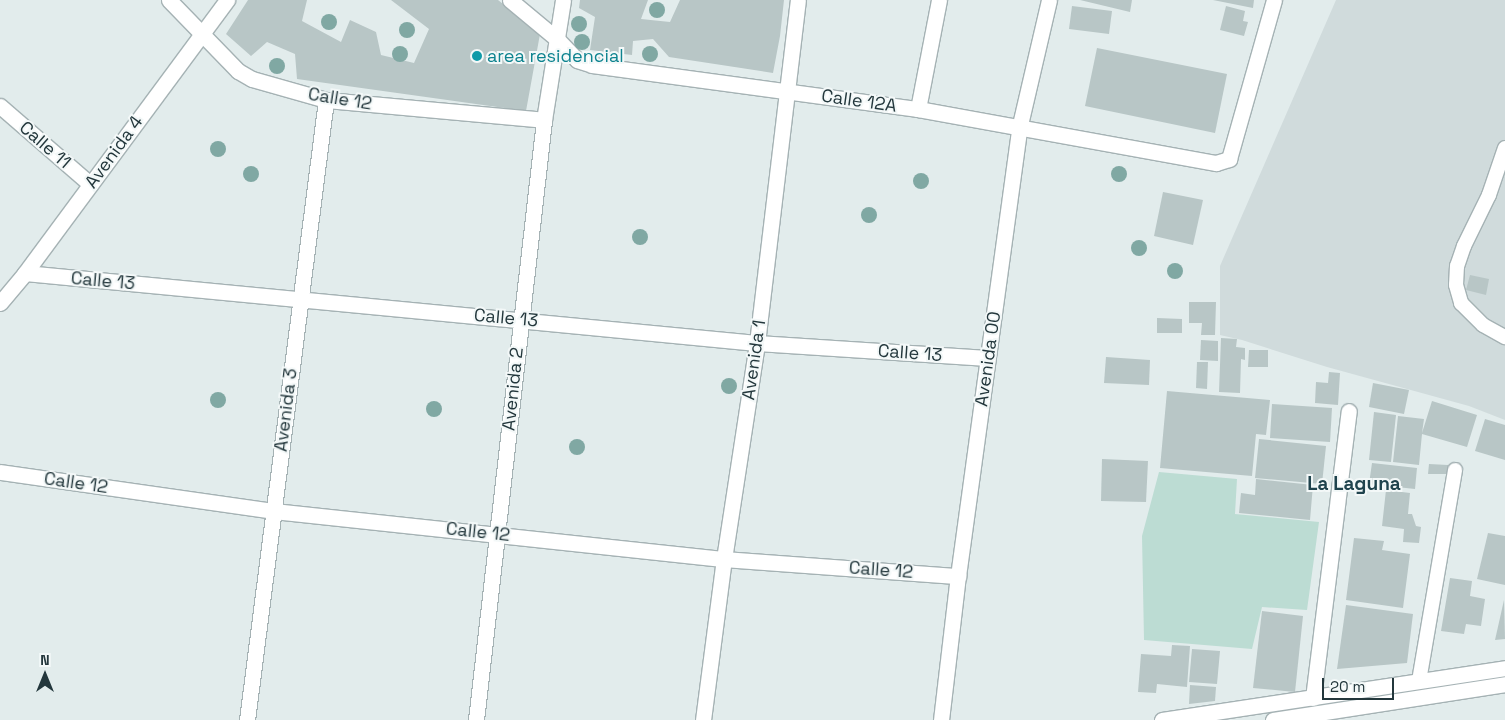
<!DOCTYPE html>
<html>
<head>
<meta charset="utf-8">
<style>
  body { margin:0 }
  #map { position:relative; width:1505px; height:720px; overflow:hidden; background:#e2ecec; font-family:"Space Grotesk",sans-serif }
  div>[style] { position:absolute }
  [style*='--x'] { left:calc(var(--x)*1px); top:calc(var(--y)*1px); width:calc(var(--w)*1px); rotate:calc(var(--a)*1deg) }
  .built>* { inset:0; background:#d0dbdc }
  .green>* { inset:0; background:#bcdcd3 }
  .building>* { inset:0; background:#b8c6c6 }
  .roads { filter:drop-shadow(1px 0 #a5b2b4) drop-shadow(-1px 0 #a5b2b4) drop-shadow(0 1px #a5b2b4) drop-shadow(0 -1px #a5b2b4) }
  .lane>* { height:14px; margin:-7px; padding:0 7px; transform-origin:7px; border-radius:7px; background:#fff }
  .street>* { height:15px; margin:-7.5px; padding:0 7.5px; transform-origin:7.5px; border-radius:7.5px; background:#fff }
  .secondary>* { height:15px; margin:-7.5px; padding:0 7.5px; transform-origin:7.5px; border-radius:7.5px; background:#fff }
  .trees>* { width:16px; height:16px; margin:-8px; border-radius:50%; background:#80a8a3 }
  .dots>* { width:14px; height:14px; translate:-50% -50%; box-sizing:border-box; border:2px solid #f3f8f8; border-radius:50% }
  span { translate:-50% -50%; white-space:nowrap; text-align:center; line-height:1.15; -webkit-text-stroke:4px #f3f8f8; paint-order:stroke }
  .culture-label { font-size:18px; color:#0d838f }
  .left { translate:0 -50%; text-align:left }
  .street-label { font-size:18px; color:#23373c }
  .neighbourhood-label { font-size:19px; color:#1f434d; font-weight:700 }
  .north { position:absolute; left:20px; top:650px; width:50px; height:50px; -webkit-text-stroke:4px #f3f8f8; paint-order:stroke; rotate:0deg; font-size:14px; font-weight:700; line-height:20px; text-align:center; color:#23373c }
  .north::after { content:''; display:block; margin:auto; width:18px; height:22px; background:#23373c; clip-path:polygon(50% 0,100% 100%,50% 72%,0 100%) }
  .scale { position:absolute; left:1322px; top:678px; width:72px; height:22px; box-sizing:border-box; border:2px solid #23373c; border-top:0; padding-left:6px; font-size:15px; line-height:18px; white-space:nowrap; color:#23373c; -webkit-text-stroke:4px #f3f8f8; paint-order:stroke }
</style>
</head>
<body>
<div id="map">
  <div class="built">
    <div style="clip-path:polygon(1336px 0,1505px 0,1505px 420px,1469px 406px,1327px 367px,1242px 340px,1220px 335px,1220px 266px)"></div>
  </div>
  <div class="green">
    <div style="clip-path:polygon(1159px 472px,1237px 479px,1235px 514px,1319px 522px,1307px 610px,1262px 607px,1252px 649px,1144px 640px,1142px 536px)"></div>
  </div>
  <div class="building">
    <div style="clip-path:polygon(248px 0,307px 0,302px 21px,341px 42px,350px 20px,376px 32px,381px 55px,414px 63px,429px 29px,391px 0,498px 0,540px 34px,526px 111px,297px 79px,295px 54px,267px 42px,251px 56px,226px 34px)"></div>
    <div style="clip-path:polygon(580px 0,648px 0,641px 19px,670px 22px,680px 0,784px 0,780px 36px,773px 73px,669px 57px,653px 39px,633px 41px,632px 55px,590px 50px,595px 17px,579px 8px)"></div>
    <div style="clip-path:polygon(1080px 0,1132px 0,1130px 12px)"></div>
    <div style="clip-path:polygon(1213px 0,1254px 0,1253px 8px)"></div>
    <div style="clip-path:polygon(1072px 6px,1112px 11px,1109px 34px,1069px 29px)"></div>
    <div style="clip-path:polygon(1226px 6px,1245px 11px,1243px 21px,1248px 22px,1244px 36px,1220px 30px)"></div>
    <div style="clip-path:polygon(1097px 48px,1227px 74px,1215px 133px,1085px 106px)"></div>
    <div style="clip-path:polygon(1163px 192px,1203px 200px,1193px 245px,1154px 236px)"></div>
    <div style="clip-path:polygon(1470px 275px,1489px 279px,1486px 295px,1466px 290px)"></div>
    <div style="clip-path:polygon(1189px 302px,1216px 302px,1215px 335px,1201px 335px,1202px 323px,1189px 323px)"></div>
    <div style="clip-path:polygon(1157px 318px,1182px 319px,1182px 333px,1157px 333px)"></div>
    <div style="clip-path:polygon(1221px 338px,1237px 339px,1236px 347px,1245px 348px,1245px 360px,1241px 359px,1240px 393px,1219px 392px)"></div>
    <div style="clip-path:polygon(1201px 340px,1218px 341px,1218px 361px,1200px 360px)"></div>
    <div style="clip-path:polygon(1249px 350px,1268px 350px,1268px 367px,1248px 367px)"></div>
    <div style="clip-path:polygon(1106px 357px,1150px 360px,1149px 385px,1104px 383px)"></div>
    <div style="clip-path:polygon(1197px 362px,1208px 362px,1207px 389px,1196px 388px)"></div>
    <div style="clip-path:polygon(1329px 372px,1340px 373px,1338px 405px,1315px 403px,1316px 382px,1328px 383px)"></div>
    <div style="clip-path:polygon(1373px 383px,1409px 390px,1404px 414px,1369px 407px)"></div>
    <div style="clip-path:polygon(1167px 391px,1270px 400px,1266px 435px,1256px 434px,1252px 476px,1160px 468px)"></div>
    <div style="clip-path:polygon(1432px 401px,1477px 415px,1467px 447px,1422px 434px,1419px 465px,1393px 462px,1398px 416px,1424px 419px,1422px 433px)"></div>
    <div style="clip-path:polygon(1272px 404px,1332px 408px,1330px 442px,1270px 438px)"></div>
    <div style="clip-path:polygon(1374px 412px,1396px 415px,1391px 462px,1369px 460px)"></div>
    <div style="clip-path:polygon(1485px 419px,1505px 425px,1505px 460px,1475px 451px)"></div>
    <div style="clip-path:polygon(1259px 439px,1326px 446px,1322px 484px,1255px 478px)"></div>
    <div style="clip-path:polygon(1102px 459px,1148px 461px,1146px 502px,1101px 501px)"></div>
    <div style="clip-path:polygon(1372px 463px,1417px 468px,1415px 489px,1369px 484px)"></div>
    <div style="clip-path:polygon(1429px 464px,1448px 465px,1448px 474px,1428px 474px)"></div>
    <div style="clip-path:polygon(1256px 479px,1313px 485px,1310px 520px,1239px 513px,1241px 493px,1255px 495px)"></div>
    <div style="clip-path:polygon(1386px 490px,1410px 493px,1408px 514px,1412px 514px,1416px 526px,1421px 527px,1419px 543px,1403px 542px,1404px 529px,1382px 526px)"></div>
    <div style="clip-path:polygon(1488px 533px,1505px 536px,1505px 585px,1477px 579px)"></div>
    <div style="clip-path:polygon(1354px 538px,1384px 541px,1382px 550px,1410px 554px,1403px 608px,1346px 600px)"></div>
    <div style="clip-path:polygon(1450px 578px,1472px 581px,1470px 596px,1485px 599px,1481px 626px,1466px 624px,1464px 634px,1441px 631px)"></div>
    <div style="clip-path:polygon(1504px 600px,1505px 639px,1495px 640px)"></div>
    <div style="clip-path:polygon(1346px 605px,1413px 614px,1407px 663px,1337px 669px)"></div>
    <div style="clip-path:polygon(1262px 611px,1303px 616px,1295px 692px,1253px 688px)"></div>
    <div style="clip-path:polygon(1172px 645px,1190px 646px,1187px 687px,1157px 684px,1156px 693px,1138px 692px,1141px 654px,1171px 656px)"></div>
    <div style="clip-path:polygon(1192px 649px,1220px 651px,1217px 684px,1189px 682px)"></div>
    <div style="clip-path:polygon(1190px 685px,1216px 687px,1215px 701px,1189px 704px)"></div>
  </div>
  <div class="roads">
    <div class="lane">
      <div style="--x:1505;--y:148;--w:50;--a:108.8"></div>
      <div style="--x:1489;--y:195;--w:57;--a:116.1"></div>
      <div style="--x:1464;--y:246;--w:21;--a:109"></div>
      <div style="--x:1457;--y:266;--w:19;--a:93"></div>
      <div style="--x:1456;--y:285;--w:19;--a:74"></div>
      <div style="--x:1461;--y:303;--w:31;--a:45"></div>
      <div style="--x:1483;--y:325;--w:25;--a:29"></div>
      <div style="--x:1419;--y:681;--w:214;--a:-80.3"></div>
    </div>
    <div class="street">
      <div style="--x:169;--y:0;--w:99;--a:45.8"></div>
      <div style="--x:238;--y:71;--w:16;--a:30"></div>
      <div style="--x:252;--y:79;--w:77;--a:15.8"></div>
      <div style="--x:326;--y:100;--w:219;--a:5.2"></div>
      <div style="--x:510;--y:0;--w:61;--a:39.7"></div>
      <div style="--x:557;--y:39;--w:29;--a:46"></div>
      <div style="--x:577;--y:60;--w:16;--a:18"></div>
      <div style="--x:592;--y:65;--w:329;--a:7.7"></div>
      <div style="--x:918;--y:109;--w:303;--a:10.3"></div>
      <div style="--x:1216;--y:163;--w:14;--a:-17"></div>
      <div style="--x:1229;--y:159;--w:165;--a:-74.2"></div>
      <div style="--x:0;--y:106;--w:119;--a:40.9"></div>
      <div style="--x:918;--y:109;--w:111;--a:-79.1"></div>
      <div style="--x:25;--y:273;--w:735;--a:5.46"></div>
      <div style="--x:757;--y:343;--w:231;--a:3.7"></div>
      <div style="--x:0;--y:303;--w:39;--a:-50"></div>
      <div style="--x:25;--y:273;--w:340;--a:-53.5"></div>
      <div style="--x:0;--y:472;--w:277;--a:8.1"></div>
      <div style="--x:274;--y:511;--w:453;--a:6.1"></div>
      <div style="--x:724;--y:559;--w:235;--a:4.2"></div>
      <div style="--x:1313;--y:698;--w:289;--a:-82.9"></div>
      <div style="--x:247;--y:720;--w:625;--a:-82.74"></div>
      <div style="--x:476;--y:720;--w:604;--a:-83.53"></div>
      <div style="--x:544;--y:120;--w:121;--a:-81"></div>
      <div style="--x:703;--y:720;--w:162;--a:-82.6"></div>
      <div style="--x:724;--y:559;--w:219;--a:-81.3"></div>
      <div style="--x:757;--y:343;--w:345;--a:-83.2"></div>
      <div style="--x:941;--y:720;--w:145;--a:-83.3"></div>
      <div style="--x:958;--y:576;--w:451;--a:-82.2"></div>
      <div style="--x:1019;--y:129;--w:132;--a:-76.9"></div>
    </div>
    <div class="secondary">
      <div style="--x:1162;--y:720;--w:347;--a:-8.6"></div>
      <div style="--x:1273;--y:720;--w:235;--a:-8.8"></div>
    </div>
  </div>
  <div class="trees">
    <div style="left:657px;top:10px"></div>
    <div style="left:329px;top:22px"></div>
    <div style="left:579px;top:24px"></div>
    <div style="left:407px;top:30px"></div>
    <div style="left:582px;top:42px"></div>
    <div style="left:400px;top:54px"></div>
    <div style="left:650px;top:54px"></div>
    <div style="left:277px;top:66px"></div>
    <div style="left:218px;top:149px"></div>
    <div style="left:251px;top:174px"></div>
    <div style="left:1119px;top:174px"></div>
    <div style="left:921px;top:181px"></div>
    <div style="left:869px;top:215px"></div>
    <div style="left:640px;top:237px"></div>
    <div style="left:1139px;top:248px"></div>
    <div style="left:1175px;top:271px"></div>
    <div style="left:729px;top:386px"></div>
    <div style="left:218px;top:400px"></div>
    <div style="left:434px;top:409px"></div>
    <div style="left:577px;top:447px"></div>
  </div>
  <div class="dots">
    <div style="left:477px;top:56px;background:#0f9aa8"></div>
  </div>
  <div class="culture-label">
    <span class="left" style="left:487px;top:56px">area residencial</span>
  </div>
  <div class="street-label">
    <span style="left:340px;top:99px;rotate:9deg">Calle 12</span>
    <span style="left:859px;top:101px;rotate:8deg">Calle 12A</span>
    <span style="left:45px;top:145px;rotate:41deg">Calle 11</span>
    <span style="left:114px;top:152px;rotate:-54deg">Avenida 4</span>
    <span style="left:103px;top:281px;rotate:5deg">Calle 13</span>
    <span style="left:506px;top:318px;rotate:5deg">Calle 13</span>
    <span style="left:910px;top:353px;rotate:4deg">Calle 13</span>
    <span style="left:988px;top:359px;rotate:-82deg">Avenida 00</span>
    <span style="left:754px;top:360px;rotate:-82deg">Avenida 1</span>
    <span style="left:513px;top:389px;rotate:-84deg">Avenida 2</span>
    <span style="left:286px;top:410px;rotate:-83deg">Avenida 3</span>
    <span style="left:76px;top:483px;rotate:8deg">Calle 12</span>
    <span style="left:478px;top:532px;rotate:6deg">Calle 12</span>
    <span style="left:881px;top:570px;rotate:4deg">Calle 12</span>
  </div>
  <div class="neighbourhood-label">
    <span style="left:1354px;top:484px">La Laguna</span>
  </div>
  <div class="north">N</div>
  <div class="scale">20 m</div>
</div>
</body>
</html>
